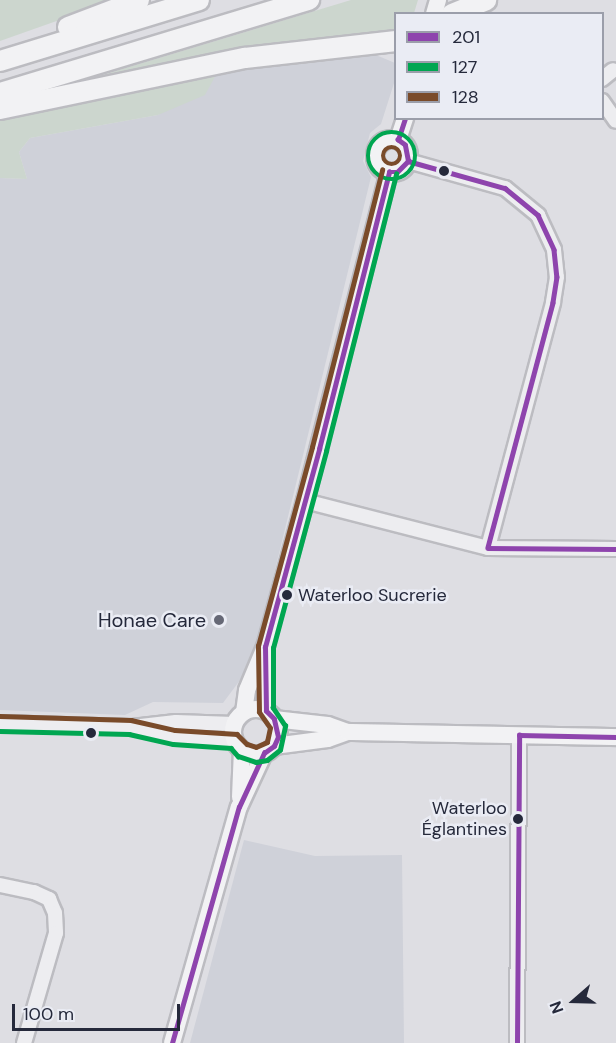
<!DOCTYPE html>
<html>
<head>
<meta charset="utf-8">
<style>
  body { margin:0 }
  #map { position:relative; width:616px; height:1043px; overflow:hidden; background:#dedee3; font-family:"DM Sans",sans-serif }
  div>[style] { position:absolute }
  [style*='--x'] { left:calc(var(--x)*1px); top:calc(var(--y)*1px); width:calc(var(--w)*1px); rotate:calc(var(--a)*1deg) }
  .built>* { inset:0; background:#cfd1d9 }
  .green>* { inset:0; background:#ccd6ce }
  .roads { filter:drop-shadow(2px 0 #bcbcc1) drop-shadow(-2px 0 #bcbcc1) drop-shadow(0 2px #bcbcc1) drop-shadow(0 -2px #bcbcc1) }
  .minor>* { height:14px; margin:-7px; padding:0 7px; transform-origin:7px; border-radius:7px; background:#ededf0 }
  .major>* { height:16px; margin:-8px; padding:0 8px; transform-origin:8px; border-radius:8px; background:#f2f2f4 }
  .major>.ring { margin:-8px; padding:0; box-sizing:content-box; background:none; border:16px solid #f2f2f4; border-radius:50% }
  .highway>* { height:20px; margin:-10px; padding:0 10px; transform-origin:10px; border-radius:10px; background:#f2f2f4 }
  .bus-1>* { height:4.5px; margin:-2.25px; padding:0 2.25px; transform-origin:2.25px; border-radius:2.25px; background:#8e44ad }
  .bus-2>* { height:4.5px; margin:-2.25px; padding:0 2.25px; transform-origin:2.25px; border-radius:2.25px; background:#00a651 }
  .bus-2>.ring { margin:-2.25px; padding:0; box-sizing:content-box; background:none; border:4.5px solid #00a651; border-radius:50% }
  .bus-3>* { height:4.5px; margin:-2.25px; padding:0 2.25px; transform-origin:2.25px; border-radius:2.25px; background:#7a4b2a }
  .bus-3>.ring { margin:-2.25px; padding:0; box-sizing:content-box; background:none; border:4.5px solid #7a4b2a; border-radius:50% }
  .dots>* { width:16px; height:16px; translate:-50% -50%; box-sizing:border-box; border:3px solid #eaecf4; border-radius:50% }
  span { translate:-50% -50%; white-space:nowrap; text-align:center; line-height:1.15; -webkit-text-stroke:5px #eaecf4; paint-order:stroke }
  .bus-label { font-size:18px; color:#25293b }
  .left { translate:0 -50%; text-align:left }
  .right { translate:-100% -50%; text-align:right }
  .poi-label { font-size:20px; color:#25293b }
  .legend { position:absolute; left:394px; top:12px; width:210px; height:108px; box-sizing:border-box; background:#eaecf4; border:2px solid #9b9eaa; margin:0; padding:8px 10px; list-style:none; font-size:18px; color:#25293b }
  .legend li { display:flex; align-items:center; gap:12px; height:30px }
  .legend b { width:30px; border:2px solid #9b9eaa }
  .north { position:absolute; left:544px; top:971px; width:60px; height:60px; -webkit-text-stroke:4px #eaecf4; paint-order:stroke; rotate:250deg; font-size:16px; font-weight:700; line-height:24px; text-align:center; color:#25293b }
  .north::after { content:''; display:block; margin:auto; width:21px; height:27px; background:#25293b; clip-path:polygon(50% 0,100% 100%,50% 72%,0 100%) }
  .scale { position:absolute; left:12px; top:1004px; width:168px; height:27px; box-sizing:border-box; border:3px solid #25293b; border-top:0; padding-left:8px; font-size:18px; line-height:21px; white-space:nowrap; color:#25293b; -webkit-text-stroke:4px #eaecf4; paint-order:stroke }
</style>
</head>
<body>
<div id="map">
  <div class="built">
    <div style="clip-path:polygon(347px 55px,376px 55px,395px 63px,395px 80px,381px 124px,370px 133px,363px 161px,371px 177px,252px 664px,223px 703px,153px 702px,125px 715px,0 710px,0 178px,27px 179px,19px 152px,30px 138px,158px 115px,217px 73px,294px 60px)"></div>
    <div style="clip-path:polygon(244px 840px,315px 856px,402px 855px,404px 1043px,190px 1043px)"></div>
  </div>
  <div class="green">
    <div style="clip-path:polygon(0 0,116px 0,0 41px)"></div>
    <div style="clip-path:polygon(351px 0,418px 0,414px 13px,396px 14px,395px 36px,69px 85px)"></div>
    <div style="clip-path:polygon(217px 73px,205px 95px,158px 115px,30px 138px,19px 152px,27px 179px,0 178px,0 118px)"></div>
  </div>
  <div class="roads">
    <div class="minor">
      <div style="--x:602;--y:79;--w:14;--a:-39"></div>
      <div style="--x:602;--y:101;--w:24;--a:55"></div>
      <div style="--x:408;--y:161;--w:101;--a:15.6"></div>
      <div style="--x:505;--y:188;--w:43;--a:39.3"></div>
      <div style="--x:538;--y:215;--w:38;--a:65"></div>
      <div style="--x:554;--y:250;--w:27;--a:84"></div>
      <div style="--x:557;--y:277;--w:26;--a:99"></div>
      <div style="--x:553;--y:303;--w:253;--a:104.9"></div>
      <div style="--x:305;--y:501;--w:189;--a:14.4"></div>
      <div style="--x:488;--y:548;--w:128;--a:0.4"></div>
      <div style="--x:0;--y:723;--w:130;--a:1.8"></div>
      <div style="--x:130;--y:727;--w:45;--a:12.8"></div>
      <div style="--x:174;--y:737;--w:61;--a:3.8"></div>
      <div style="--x:132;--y:727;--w:44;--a:-6.5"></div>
      <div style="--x:176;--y:722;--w:58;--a:2"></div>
      <div style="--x:0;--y:885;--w:35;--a:12"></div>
      <div style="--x:34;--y:892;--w:17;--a:25"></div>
      <div style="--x:49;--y:899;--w:15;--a:67"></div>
      <div style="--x:55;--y:913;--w:20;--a:87"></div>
      <div style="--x:56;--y:933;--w:115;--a:106.2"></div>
      <div style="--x:517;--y:1043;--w:308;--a:-89.6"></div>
    </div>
    <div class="major">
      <div style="--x:434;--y:14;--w:15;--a:-74"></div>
      <div class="ring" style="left:375px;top:139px;width:18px;height:18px"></div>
      <div style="--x:398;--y:140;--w:23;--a:-72"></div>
      <div style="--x:265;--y:652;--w:59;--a:89"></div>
      <div class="ring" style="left:233px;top:709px;width:30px;height:30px"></div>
      <div style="--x:244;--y:712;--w:22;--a:-82"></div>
      <div style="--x:247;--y:690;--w:47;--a:-67.3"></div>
      <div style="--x:265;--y:647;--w:151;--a:-74.7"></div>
      <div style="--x:305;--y:501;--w:340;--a:-75.7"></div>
      <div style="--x:274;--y:719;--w:54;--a:6.3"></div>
      <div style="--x:328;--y:725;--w:20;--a:20"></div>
      <div style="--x:274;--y:746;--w:54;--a:-7.4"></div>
      <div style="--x:328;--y:739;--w:20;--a:-20"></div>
      <div style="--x:347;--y:732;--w:269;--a:1.1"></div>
      <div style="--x:240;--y:797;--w:47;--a:-87.6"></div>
      <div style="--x:172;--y:1043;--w:245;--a:-74.2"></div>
      <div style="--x:239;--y:807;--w:60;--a:-65.2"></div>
    </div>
    <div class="highway">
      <div style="--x:452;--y:14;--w:37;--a:-22"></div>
      <div style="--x:68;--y:27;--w:76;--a:-20.8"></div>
      <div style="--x:0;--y:61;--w:208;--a:-17"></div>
      <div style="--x:0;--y:93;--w:323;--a:-16.8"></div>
      <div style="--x:0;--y:109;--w:250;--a:-11.8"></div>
      <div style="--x:245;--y:58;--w:152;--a:-6.4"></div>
    </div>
  </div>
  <div class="bus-1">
    <div style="--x:408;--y:161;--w:101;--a:15.6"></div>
    <div style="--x:505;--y:188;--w:43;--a:39.3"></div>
    <div style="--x:538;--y:215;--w:38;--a:65"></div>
    <div style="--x:554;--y:250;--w:27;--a:84"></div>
    <div style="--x:557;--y:277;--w:26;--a:99"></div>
    <div style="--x:553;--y:303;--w:253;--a:104.9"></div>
    <div style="--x:488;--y:548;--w:128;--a:0.4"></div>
    <div style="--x:172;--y:1043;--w:245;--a:-74.2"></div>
    <div style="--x:239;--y:807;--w:60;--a:-65.2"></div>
    <div style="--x:264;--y:753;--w:12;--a:-35"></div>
    <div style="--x:274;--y:746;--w:10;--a:-66"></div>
    <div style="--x:278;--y:737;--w:18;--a:-103"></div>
    <div style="--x:274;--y:719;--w:11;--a:-135"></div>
    <div style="--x:266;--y:711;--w:64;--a:-90.9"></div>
    <div style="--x:265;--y:647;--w:205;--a:-74.7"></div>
    <div style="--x:319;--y:449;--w:286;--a:-75.8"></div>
    <div style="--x:389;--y:172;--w:8;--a:0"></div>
    <div style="--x:397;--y:172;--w:16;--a:-45"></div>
    <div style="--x:408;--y:161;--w:16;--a:-101"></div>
    <div style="--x:405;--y:145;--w:9;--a:-144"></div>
    <div style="--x:398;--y:140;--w:23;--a:-72"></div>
    <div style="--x:517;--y:1043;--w:308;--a:-89.6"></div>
    <div style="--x:519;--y:735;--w:97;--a:1.2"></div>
  </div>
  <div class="bus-2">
    <div class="ring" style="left:368px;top:132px;width:43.5px;height:43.5px"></div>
    <div style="--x:0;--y:731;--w:129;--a:1.3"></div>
    <div style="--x:129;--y:734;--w:45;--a:12.8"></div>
    <div style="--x:173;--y:744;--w:58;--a:3.9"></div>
    <div style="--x:231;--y:748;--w:11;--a:49"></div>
    <div style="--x:238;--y:756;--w:19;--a:18"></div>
    <div style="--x:256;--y:762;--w:11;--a:-10"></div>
    <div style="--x:267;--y:760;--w:16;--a:-38"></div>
    <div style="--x:280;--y:750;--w:25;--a:-78"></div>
    <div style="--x:285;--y:726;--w:22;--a:-124"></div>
    <div style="--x:273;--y:708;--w:60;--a:-90"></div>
    <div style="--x:273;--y:648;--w:204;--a:-74.9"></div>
    <div style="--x:326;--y:451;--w:286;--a:-75.8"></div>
  </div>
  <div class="bus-3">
    <div class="ring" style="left:383px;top:147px;width:13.5px;height:13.5px"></div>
    <div style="--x:0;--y:716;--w:131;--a:1.7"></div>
    <div style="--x:131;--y:720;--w:45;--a:12.8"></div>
    <div style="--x:175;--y:730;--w:62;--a:3.7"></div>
    <div style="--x:237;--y:734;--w:14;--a:45"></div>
    <div style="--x:247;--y:744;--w:9;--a:18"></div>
    <div style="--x:256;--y:747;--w:12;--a:-24"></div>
    <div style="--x:267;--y:742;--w:14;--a:-78"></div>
    <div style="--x:270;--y:728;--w:19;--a:-125"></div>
    <div style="--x:259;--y:712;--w:66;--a:-90.9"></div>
    <div style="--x:258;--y:646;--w:206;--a:-74.8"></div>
    <div style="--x:312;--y:447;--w:286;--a:-75.8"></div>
  </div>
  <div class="dots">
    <div style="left:444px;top:171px;background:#25293b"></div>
    <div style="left:287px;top:595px;background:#25293b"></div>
    <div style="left:219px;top:620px;background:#666876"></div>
    <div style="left:91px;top:733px;background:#25293b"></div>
    <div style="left:518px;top:819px;background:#25293b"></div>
  </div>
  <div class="bus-label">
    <span class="left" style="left:298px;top:595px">Waterloo Sucrerie</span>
    <span class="right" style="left:507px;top:819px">Waterloo<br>Églantines</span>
  </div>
  <div class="poi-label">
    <span class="right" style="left:206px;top:620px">Honae Care</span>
  </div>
  <ul class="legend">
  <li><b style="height:8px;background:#8e44ad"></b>201</li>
  <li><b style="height:8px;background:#00a651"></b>127</li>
  <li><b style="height:8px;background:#7a4b2a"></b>128</li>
  </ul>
  <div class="north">N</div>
  <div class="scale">100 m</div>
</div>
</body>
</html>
